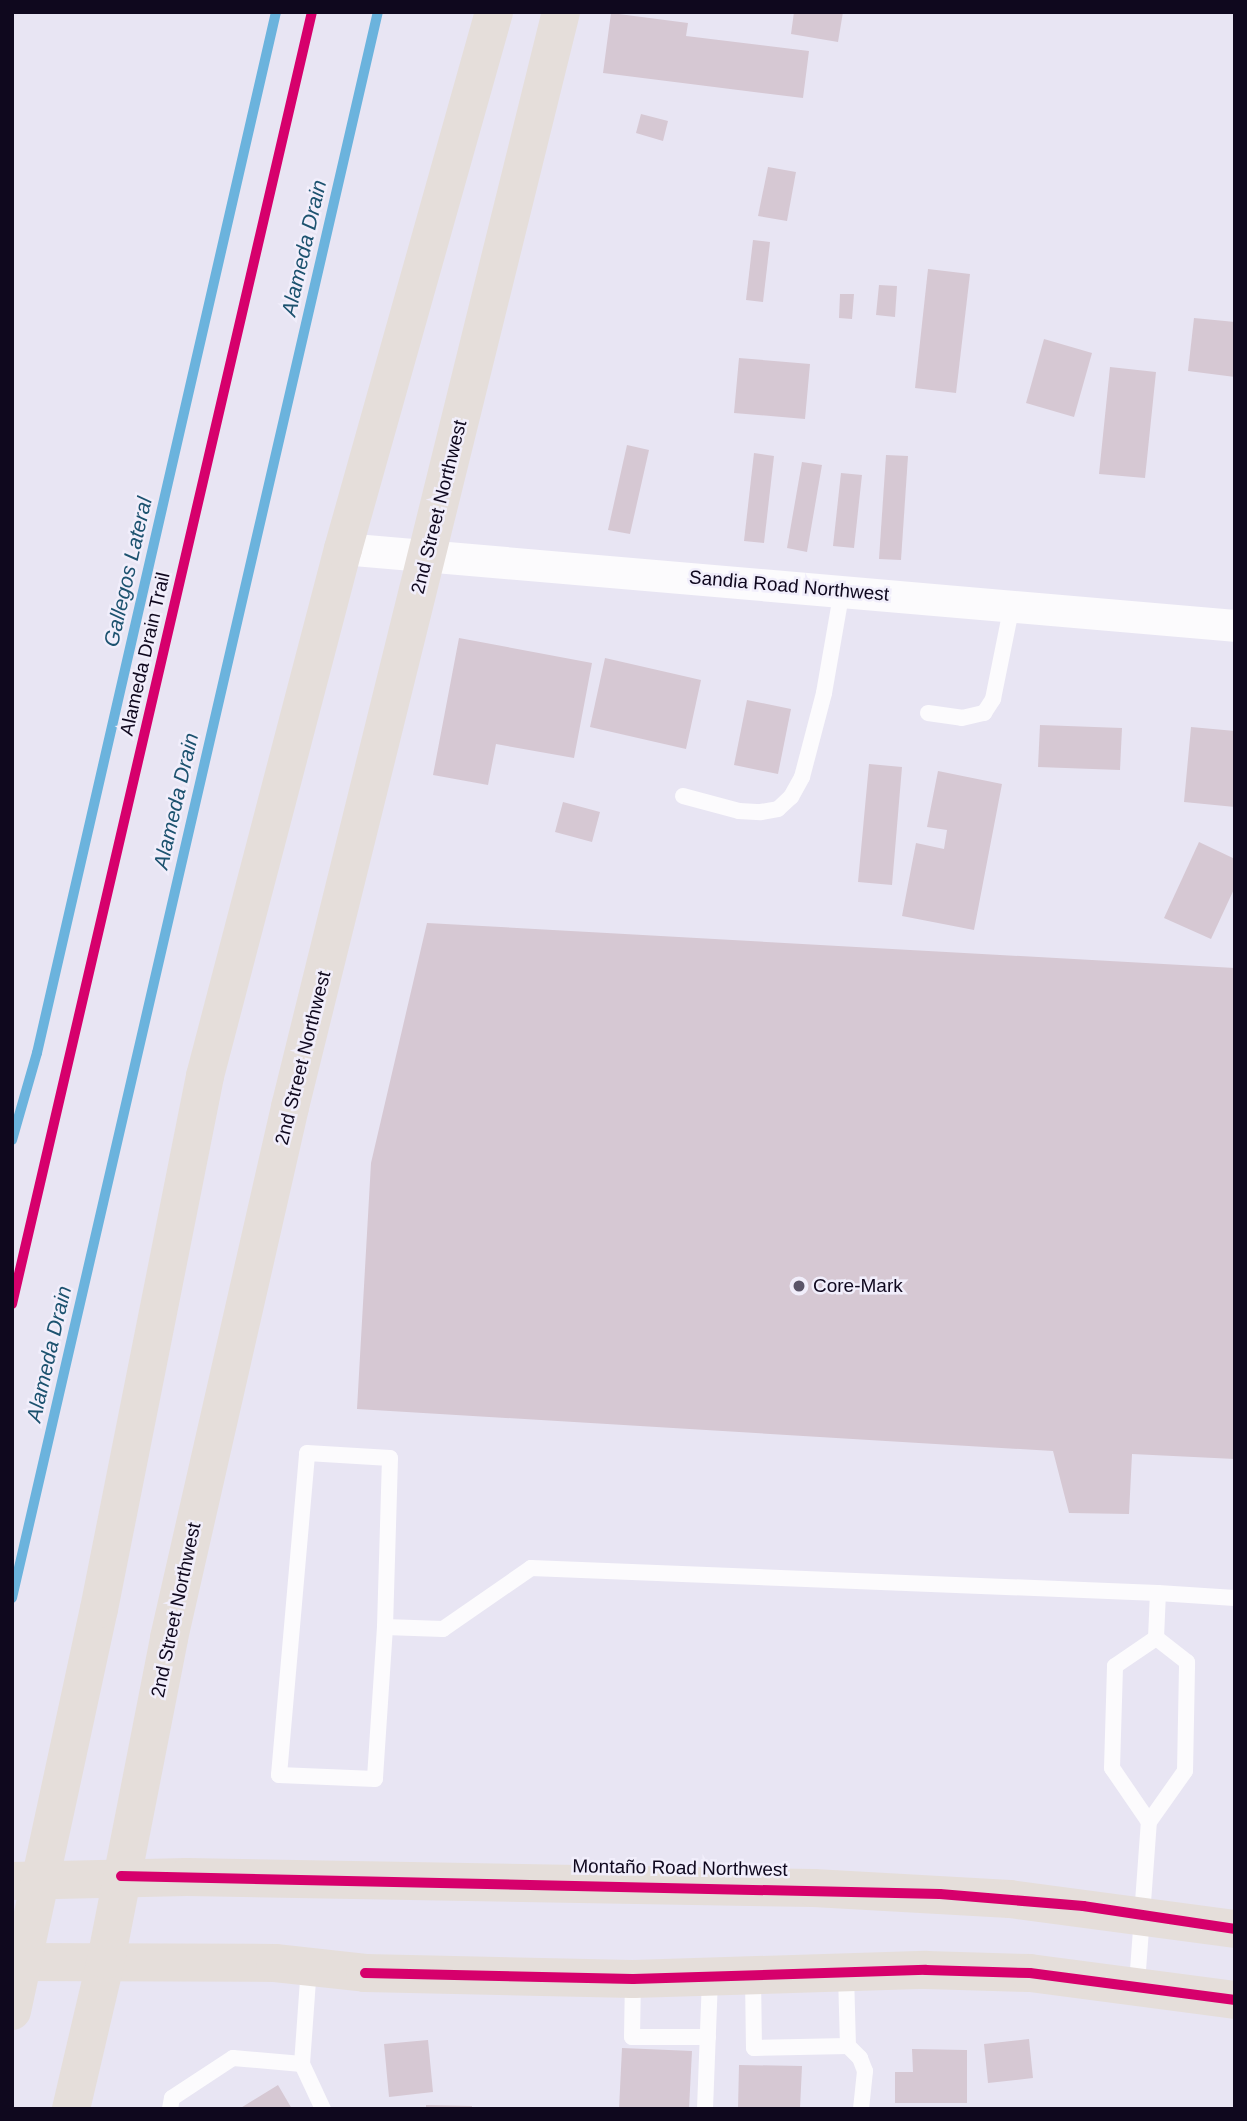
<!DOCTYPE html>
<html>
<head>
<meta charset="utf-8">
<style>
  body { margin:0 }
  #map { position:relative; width:1247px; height:2121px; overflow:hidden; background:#e8e5f3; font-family:Helvetica,sans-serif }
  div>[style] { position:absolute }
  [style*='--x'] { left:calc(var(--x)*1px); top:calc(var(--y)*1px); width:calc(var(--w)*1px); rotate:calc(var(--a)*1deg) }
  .stream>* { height:10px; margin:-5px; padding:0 5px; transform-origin:5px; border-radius:5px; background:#6bb3dd }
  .building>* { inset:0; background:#d6c8d3 }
  .lane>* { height:16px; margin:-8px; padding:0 8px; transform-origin:8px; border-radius:8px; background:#fcfbfd }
  .street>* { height:32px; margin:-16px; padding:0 16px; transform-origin:16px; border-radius:16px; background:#fcfbfd }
  .primary>* { height:38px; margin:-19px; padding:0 19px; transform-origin:19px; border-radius:19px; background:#e5deda }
  .cycleway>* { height:10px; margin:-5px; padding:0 5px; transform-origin:5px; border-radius:5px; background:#d6006c }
  .dots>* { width:19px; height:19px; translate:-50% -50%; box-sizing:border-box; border:4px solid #f1eefb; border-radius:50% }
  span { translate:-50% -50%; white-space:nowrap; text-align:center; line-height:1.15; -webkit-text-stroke:5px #f1eefb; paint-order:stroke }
  .street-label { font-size:19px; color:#0f081e }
  .poi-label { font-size:19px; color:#0f081e }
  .left { translate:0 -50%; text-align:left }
  .water-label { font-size:21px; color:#1c526f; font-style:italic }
  .frame { position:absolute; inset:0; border:14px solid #0f081e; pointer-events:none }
</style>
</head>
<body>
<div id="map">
  <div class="stream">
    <div style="--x:12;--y:1140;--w:91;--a:-74"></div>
    <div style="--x:37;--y:1053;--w:1068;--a:-77.07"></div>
    <div style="--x:12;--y:1598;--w:1628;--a:-77.01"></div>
  </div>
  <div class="building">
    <div style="clip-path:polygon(794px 12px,843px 12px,838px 42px,791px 34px)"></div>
    <div style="clip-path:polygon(611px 13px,688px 23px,686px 36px,809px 51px,803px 98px,603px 73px)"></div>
    <div style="clip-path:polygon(641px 114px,668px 121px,663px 141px,636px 133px)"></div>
    <div style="clip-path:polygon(768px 167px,796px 172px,787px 221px,758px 216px)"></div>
    <div style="clip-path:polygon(753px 240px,770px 242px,763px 302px,746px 300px)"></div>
    <div style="clip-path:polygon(928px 269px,970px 274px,956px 393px,915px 388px)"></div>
    <div style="clip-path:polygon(879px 285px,897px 286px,895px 317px,876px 315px)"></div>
    <div style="clip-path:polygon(840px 294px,854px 294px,852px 319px,839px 318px)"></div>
    <div style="clip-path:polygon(1194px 318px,1235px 322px,1235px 377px,1188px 371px)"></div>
    <div style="clip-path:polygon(1044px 339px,1092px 353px,1074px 417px,1026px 403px)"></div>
    <div style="clip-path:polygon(739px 358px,810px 364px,805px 419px,734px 413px)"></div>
    <div style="clip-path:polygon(1110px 367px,1156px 372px,1145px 478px,1099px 474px)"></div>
    <div style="clip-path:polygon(627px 445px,649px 450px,630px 534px,608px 530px)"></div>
    <div style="clip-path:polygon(754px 453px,774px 456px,764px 543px,744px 541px)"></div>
    <div style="clip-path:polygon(886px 455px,908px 456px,901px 560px,879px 559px)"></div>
    <div style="clip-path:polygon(802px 462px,822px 465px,807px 552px,787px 548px)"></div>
    <div style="clip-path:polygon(841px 473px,862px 475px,854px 548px,833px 546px)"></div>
    <div style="clip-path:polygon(459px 638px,592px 663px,574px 758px,496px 744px,488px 785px,433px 775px)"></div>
    <div style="clip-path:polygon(605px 658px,701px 680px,686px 749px,590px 727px)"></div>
    <div style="clip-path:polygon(747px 700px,791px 709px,778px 774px,734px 765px)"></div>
    <div style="clip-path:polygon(1040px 725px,1122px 728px,1120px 770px,1038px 767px)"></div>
    <div style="clip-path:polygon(1191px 727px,1235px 731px,1235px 807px,1184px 802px)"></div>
    <div style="clip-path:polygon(869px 764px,902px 767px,892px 885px,858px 882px)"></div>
    <div style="clip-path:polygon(938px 771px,1002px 784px,974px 930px,902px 916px,916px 843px,944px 849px,947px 830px,927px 827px)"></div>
    <div style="clip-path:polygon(563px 802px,600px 812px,592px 842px,555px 832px)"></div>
    <div style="clip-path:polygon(1199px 842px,1235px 859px,1235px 887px,1211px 939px,1164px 918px)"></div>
    <div style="clip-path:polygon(427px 923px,1235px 968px,1235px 1459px,1132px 1454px,1129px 1514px,1069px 1513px,1053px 1451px,357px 1409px,371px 1163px)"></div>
    <div style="clip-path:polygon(1029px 2039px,1033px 2078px,988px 2083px,984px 2044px)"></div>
    <div style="clip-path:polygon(428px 2040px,433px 2092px,389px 2097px,384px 2044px)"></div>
    <div style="clip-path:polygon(622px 2048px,692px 2051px,689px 2109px,619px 2109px)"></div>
    <div style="clip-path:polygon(912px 2049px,967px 2050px,967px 2103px,895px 2103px,895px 2072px,913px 2072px)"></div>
    <div style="clip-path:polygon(739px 2065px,802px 2066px,800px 2109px,738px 2109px)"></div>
    <div style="clip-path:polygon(278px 2085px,292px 2109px,239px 2109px)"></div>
    <div style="clip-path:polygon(426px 2105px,472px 2106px,472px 2109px,426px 2109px)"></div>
  </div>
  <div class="lane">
    <div style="--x:928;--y:713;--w:34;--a:8"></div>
    <div style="--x:962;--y:718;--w:23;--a:-13"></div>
    <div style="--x:984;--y:713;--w:17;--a:-57"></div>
    <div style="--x:993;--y:699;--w:96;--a:-78.6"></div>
    <div style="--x:683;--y:796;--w:58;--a:15"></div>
    <div style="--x:739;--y:811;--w:22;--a:3"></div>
    <div style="--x:761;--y:812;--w:17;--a:-10"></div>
    <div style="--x:778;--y:809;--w:18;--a:-43"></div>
    <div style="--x:791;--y:797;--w:23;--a:-61"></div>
    <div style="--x:802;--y:777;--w:87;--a:-75.3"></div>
    <div style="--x:824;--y:693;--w:105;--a:-80.1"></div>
    <div style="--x:385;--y:1627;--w:152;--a:93.8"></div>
    <div style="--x:375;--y:1779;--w:96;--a:-177.6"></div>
    <div style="--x:279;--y:1775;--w:323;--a:-85"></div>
    <div style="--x:307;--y:1453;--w:83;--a:3.4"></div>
    <div style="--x:390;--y:1458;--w:169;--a:91.7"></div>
    <div style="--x:385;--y:1627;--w:58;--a:2"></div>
    <div style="--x:443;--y:1629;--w:107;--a:-34.7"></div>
    <div style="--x:531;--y:1568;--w:627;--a:2.28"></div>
    <div style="--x:1156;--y:1638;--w:45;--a:-87.5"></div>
    <div style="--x:1158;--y:1593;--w:77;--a:3.7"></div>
    <div style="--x:1149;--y:1822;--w:65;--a:-124.4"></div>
    <div style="--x:1112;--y:1768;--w:102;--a:-88.3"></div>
    <div style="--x:1115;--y:1666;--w:50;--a:-34.3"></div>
    <div style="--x:753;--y:1977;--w:71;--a:89.2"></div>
    <div style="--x:754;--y:2048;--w:94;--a:-1.2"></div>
    <div style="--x:848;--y:2046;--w:73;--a:-91.6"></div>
    <div style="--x:633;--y:1979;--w:58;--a:91"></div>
    <div style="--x:632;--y:2037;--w:76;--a:0"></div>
    <div style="--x:1137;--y:1984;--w:162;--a:-85.8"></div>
    <div style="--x:1149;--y:1822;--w:62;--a:-54.8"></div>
    <div style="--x:1185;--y:1771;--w:109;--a:-88.9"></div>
    <div style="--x:1187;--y:1662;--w:39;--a:-142"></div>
    <div style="--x:848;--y:2046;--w:17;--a:45"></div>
    <div style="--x:860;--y:2058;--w:14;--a:69"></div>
    <div style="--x:865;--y:2071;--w:38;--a:96"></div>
    <div style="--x:302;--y:2064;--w:50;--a:65"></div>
    <div style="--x:170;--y:2109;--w:11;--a:-80"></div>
    <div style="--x:172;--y:2098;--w:73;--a:-33.3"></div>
    <div style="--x:233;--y:2058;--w:69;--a:5"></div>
    <div style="--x:302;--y:2064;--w:97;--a:-85.9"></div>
    <div style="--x:705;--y:2109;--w:130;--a:-87.8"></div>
  </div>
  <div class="street">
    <div style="--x:343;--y:549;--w:895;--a:4.93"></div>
  </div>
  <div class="primary">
    <div style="--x:12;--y:1881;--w:175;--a:-1.3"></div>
    <div style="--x:187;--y:1877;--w:627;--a:1.01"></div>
    <div style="--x:814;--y:1888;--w:196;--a:3.2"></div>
    <div style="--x:1010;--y:1899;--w:227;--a:7.6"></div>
    <div style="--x:12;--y:1962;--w:263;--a:0.2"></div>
    <div style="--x:275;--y:1963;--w:91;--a:6.3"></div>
    <div style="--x:365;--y:1973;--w:268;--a:1.3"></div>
    <div style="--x:633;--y:1979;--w:293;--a:-1.8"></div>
    <div style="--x:926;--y:1970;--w:104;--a:1.7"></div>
    <div style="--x:1030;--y:1973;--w:207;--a:7.5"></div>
    <div style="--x:12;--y:2011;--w:411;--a:-77.8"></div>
    <div style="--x:99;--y:1609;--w:543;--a:-78.75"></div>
    <div style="--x:205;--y:1076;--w:545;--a:-75.33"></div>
    <div style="--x:343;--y:549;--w:558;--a:-74.29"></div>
    <div style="--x:71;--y:2109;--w:153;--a:-76.8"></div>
    <div style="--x:106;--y:1960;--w:328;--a:-78.9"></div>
    <div style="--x:169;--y:1638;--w:545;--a:-77.16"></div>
    <div style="--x:290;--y:1107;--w:1128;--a:-76.1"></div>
  </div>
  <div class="cycleway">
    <div style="--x:12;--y:1304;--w:1326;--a:-76.93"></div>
    <div style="--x:121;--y:1876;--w:819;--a:1.26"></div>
    <div style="--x:940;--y:1894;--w:144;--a:4.8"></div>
    <div style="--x:1083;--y:1906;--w:154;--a:8.6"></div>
    <div style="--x:365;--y:1973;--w:268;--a:1.3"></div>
    <div style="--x:633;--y:1979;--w:293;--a:-1.8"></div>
    <div style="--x:926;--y:1970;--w:104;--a:1.7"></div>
    <div style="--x:1030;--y:1973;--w:207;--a:7.5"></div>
  </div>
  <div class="dots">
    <div style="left:799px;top:1286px;background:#5b5569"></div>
  </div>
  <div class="street-label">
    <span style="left:439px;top:507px;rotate:-76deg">2nd Street Northwest</span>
    <span style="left:789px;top:586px;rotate:5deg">Sandia Road Northwest</span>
    <span style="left:145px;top:654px;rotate:-77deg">Alameda Drain Trail</span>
    <span style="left:303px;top:1058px;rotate:-76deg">2nd Street Northwest</span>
    <span style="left:176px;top:1610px;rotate:-78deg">2nd Street Northwest</span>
    <span style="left:680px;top:1868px;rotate:1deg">Montaño Road Northwest</span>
  </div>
  <div class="poi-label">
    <span class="left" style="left:813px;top:1286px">Core-Mark</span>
  </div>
  <div class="water-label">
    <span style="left:304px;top:248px;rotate:-77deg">Alameda Drain</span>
    <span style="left:128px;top:572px;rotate:-77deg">Gallegos Lateral</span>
    <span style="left:176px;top:801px;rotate:-77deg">Alameda Drain</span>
    <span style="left:49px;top:1354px;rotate:-77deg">Alameda Drain</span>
  </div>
  <div class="frame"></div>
</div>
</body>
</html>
